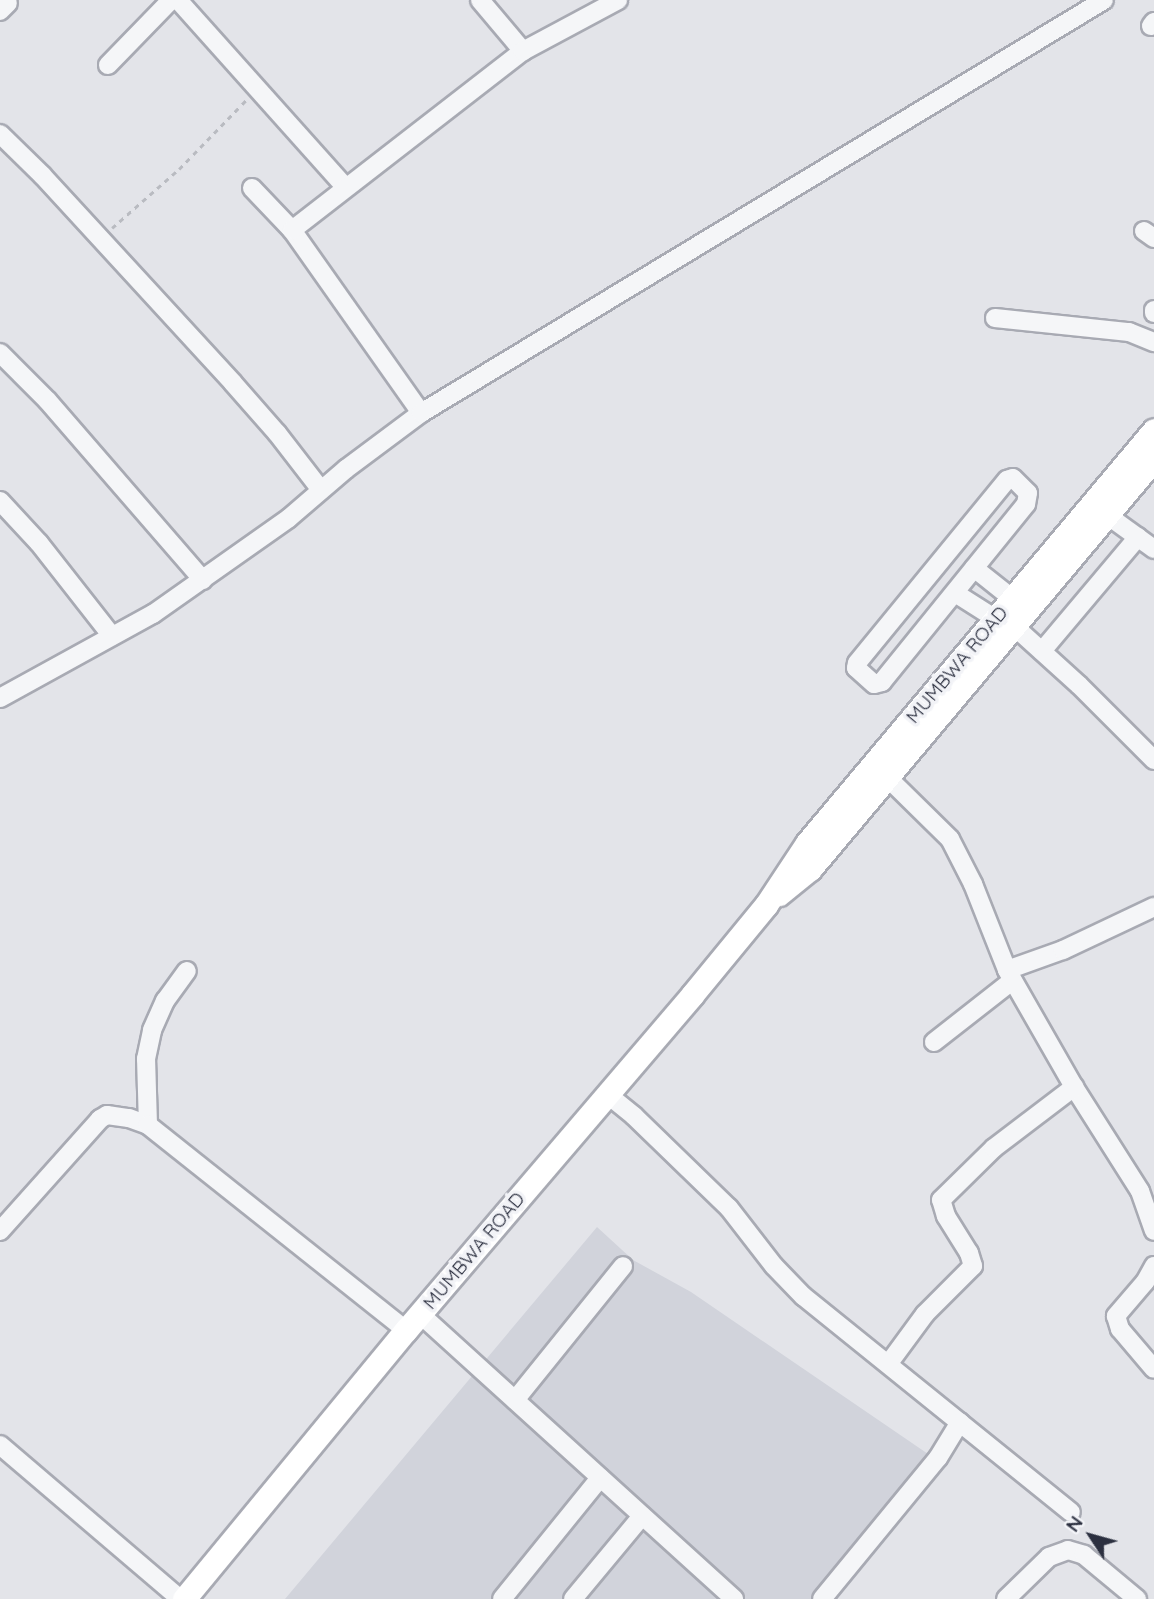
<!DOCTYPE html>
<html>
<head>
<meta charset="utf-8">
<style>
  body { margin:0 }
  #map { position:relative; width:1154px; height:1599px; overflow:hidden; background:#e3e4e9; font-family:Quicksand,sans-serif }
  div>[style] { position:absolute }
  [style*='--x'] { left:calc(var(--x)*1px); top:calc(var(--y)*1px); width:calc(var(--w)*1px); rotate:calc(var(--a)*1deg) }
  .built>* { inset:0; background:#d1d3db }
  .path>* { height:2.5px; margin-top:-1.25px; transform-origin:0; background:repeating-linear-gradient(90deg,#b9bbc1 0 5px,transparent 0 10px) }
  .roads { filter:drop-shadow(2px 0 #a8aab3) drop-shadow(-2px 0 #a8aab3) drop-shadow(0 2px #a8aab3) drop-shadow(0 -2px #a8aab3) }
  .minor>* { height:18px; margin:-9px; padding:0 9px; transform-origin:9px; border-radius:9px; background:#f5f6f8 }
  .major>* { height:23px; margin:-11.5px; padding:0 11.5px; transform-origin:11.5px; border-radius:11.5px; background:#fff }
  span { translate:-50% -50%; white-space:nowrap; text-align:center; line-height:1.15; -webkit-text-stroke:7px #f2f3f7; paint-order:stroke }
  .street-label { font-size:19px; color:#2c3040 }
  .north { position:absolute; left:1056px; top:1501px; width:70px; height:70px; -webkit-text-stroke:5px #f2f3f7; paint-order:stroke; rotate:306deg; font-size:19px; font-weight:700; line-height:28px; text-align:center; color:#2c3040 }
  .north::after { content:''; display:block; margin:auto; width:24px; height:32px; background:#2c3040; clip-path:polygon(50% 0,100% 100%,50% 72%,0 100%) }
</style>
</head>
<body>
<div id="map">
  <div class="built">
    <div style="clip-path:polygon(597px 1227px,633px 1260px,691px 1292px,931px 1456px,813px 1599px,285px 1599px)"></div>
  </div>
  <div class="path">
    <div style="--x:112;--y:228;--w:89;--a:-41.4"></div>
    <div style="--x:179;--y:169;--w:96;--a:-45.8"></div>
  </div>
  <div class="roads">
    <div class="minor">
      <div style="--x:178;--y:0;--w:251;--a:48.2"></div>
      <div style="--x:480;--y:0;--w:67;--a:49.9"></div>
      <div style="--x:0;--y:11;--w:11;--a:-45"></div>
      <div style="--x:1151;--y:26;--w:5;--a:-53"></div>
      <div style="--x:108;--y:65;--w:91;--a:-45.9"></div>
      <div style="--x:0;--y:134;--w:59;--a:44.3"></div>
      <div style="--x:42;--y:175;--w:282;--a:47.4"></div>
      <div style="--x:233;--y:383;--w:67;--a:48.7"></div>
      <div style="--x:277;--y:433;--w:72;--a:52.3"></div>
      <div style="--x:252;--y:188;--w:58;--a:46.4"></div>
      <div style="--x:292;--y:230;--w:224;--a:54.8"></div>
      <div style="--x:292;--y:230;--w:292;--a:-37.8"></div>
      <div style="--x:523;--y:51;--w:108;--a:-28.2"></div>
      <div style="--x:1144;--y:231;--w:12;--a:35"></div>
      <div style="--x:1154;--y:310;--w:3;--a:90"></div>
      <div style="--x:995;--y:318;--w:135;--a:6"></div>
      <div style="--x:1129;--y:332;--w:27;--a:22"></div>
      <div style="--x:0;--y:353;--w:66;--a:45"></div>
      <div style="--x:47;--y:400;--w:238;--a:49.1"></div>
      <div style="--x:1013;--y:478;--w:21;--a:45"></div>
      <div style="--x:1028;--y:493;--w:11;--a:100"></div>
      <div style="--x:1026;--y:504;--w:229;--a:129"></div>
      <div style="--x:882;--y:682;--w:8;--a:166"></div>
      <div style="--x:874;--y:684;--w:24;--a:-138"></div>
      <div style="--x:856;--y:668;--w:5;--a:-79"></div>
      <div style="--x:857;--y:663;--w:237;--a:-50.7"></div>
      <div style="--x:1007;--y:480;--w:6;--a:-18"></div>
      <div style="--x:0;--y:501;--w:57;--a:47.1"></div>
      <div style="--x:39;--y:543;--w:118;--a:51.9"></div>
      <div style="--x:1107;--y:515;--w:58;--a:35.9"></div>
      <div style="--x:974;--y:568;--w:50;--a:38.5"></div>
      <div style="--x:955;--y:593;--w:49;--a:32.4"></div>
      <div style="--x:1005;--y:618;--w:100;--a:42.2"></div>
      <div style="--x:1079;--y:685;--w:106;--a:45"></div>
      <div style="--x:1042;--y:651;--w:149;--a:-49.9"></div>
      <div style="--x:0;--y:698;--w:175;--a:-28.8"></div>
      <div style="--x:153;--y:614;--w:166;--a:-35.2"></div>
      <div style="--x:289;--y:518;--w:75;--a:-40.7"></div>
      <div style="--x:346;--y:469;--w:94;--a:-36.7"></div>
      <div style="--x:421;--y:413;--w:798;--a:-31.16"></div>
      <div style="--x:888;--y:778;--w:87;--a:44.5"></div>
      <div style="--x:950;--y:839;--w:51;--a:62.9"></div>
      <div style="--x:973;--y:884;--w:92;--a:68.4"></div>
      <div style="--x:1007;--y:970;--w:135;--a:60.2"></div>
      <div style="--x:1074;--y:1087;--w:123;--a:57.6"></div>
      <div style="--x:1140;--y:1191;--w:42;--a:70.7"></div>
      <div style="--x:1007;--y:970;--w:59;--a:-19.7"></div>
      <div style="--x:1063;--y:950;--w:101;--a:-25.3"></div>
      <div style="--x:934;--y:1042;--w:100;--a:-38.1"></div>
      <div style="--x:607;--y:1094;--w:35;--a:39"></div>
      <div style="--x:634;--y:1116;--w:132;--a:44.1"></div>
      <div style="--x:729;--y:1208;--w:73;--a:52.2"></div>
      <div style="--x:774;--y:1266;--w:42;--a:46"></div>
      <div style="--x:803;--y:1296;--w:344;--a:38.9"></div>
      <div style="--x:148;--y:1125;--w:66;--a:-91.7"></div>
      <div style="--x:146;--y:1059;--w:30;--a:-78"></div>
      <div style="--x:152;--y:1030;--w:32;--a:-66"></div>
      <div style="--x:165;--y:1001;--w:37;--a:-54"></div>
      <div style="--x:0;--y:1231;--w:150;--a:-48.2"></div>
      <div style="--x:100;--y:1119;--w:8;--a:-30"></div>
      <div style="--x:107;--y:1115;--w:22;--a:8"></div>
      <div style="--x:129;--y:1118;--w:20;--a:20"></div>
      <div style="--x:148;--y:1125;--w:330;--a:38.5"></div>
      <div style="--x:1154;--y:1266;--w:18;--a:119"></div>
      <div style="--x:1145;--y:1282;--w:45;--a:130.5"></div>
      <div style="--x:1116;--y:1316;--w:14;--a:73"></div>
      <div style="--x:1120;--y:1329;--w:52;--a:49.6"></div>
      <div style="--x:420;--y:1314;--w:424;--a:42.2"></div>
      <div style="--x:889;--y:1363;--w:61;--a:-53.7"></div>
      <div style="--x:925;--y:1314;--w:68;--a:-45"></div>
      <div style="--x:973;--y:1266;--w:14;--a:-107"></div>
      <div style="--x:969;--y:1253;--w:44;--a:-121.9"></div>
      <div style="--x:946;--y:1216;--w:17;--a:-107"></div>
      <div style="--x:941;--y:1200;--w:74;--a:-44.5"></div>
      <div style="--x:994;--y:1148;--w:101;--a:-37.3"></div>
      <div style="--x:515;--y:1400;--w:172;--a:-51.1"></div>
      <div style="--x:0;--y:1445;--w:237;--a:40.5"></div>
      <div style="--x:502;--y:1599;--w:156;--a:-51"></div>
      <div style="--x:573;--y:1599;--w:108;--a:-50.3"></div>
      <div style="--x:822;--y:1599;--w:183;--a:-50.6"></div>
      <div style="--x:938;--y:1458;--w:42;--a:-58.6"></div>
      <div style="--x:1006;--y:1599;--w:60;--a:-44.3"></div>
      <div style="--x:1049;--y:1557;--w:20;--a:-20"></div>
      <div style="--x:1068;--y:1550;--w:17;--a:17"></div>
      <div style="--x:1084;--y:1555;--w:69;--a:39.7"></div>
    </div>
    <div class="major">
      <div style="--x:779;--y:894;--w:40;--a:-39"></div>
      <div style="--x:810;--y:869;--w:535;--a:-50"></div>
      <div style="--x:184;--y:1599;--w:349;--a:-50.5"></div>
      <div style="--x:406;--y:1330;--w:440;--a:-49.5"></div>
      <div style="--x:692;--y:995;--w:117;--a:-50.6"></div>
      <div style="--x:766;--y:905;--w:74;--a:-56.5"></div>
      <div style="--x:807;--y:843;--w:539;--a:-49.96"></div>
    </div>
  </div>
  <div class="street-label">
    <span style="left:957px;top:665px;rotate:-50deg">MUMBWA ROAD</span>
    <span style="left:474px;top:1251px;rotate:-50deg">MUMBWA ROAD</span>
  </div>
  <div class="north">N</div>
</div>
</body>
</html>
